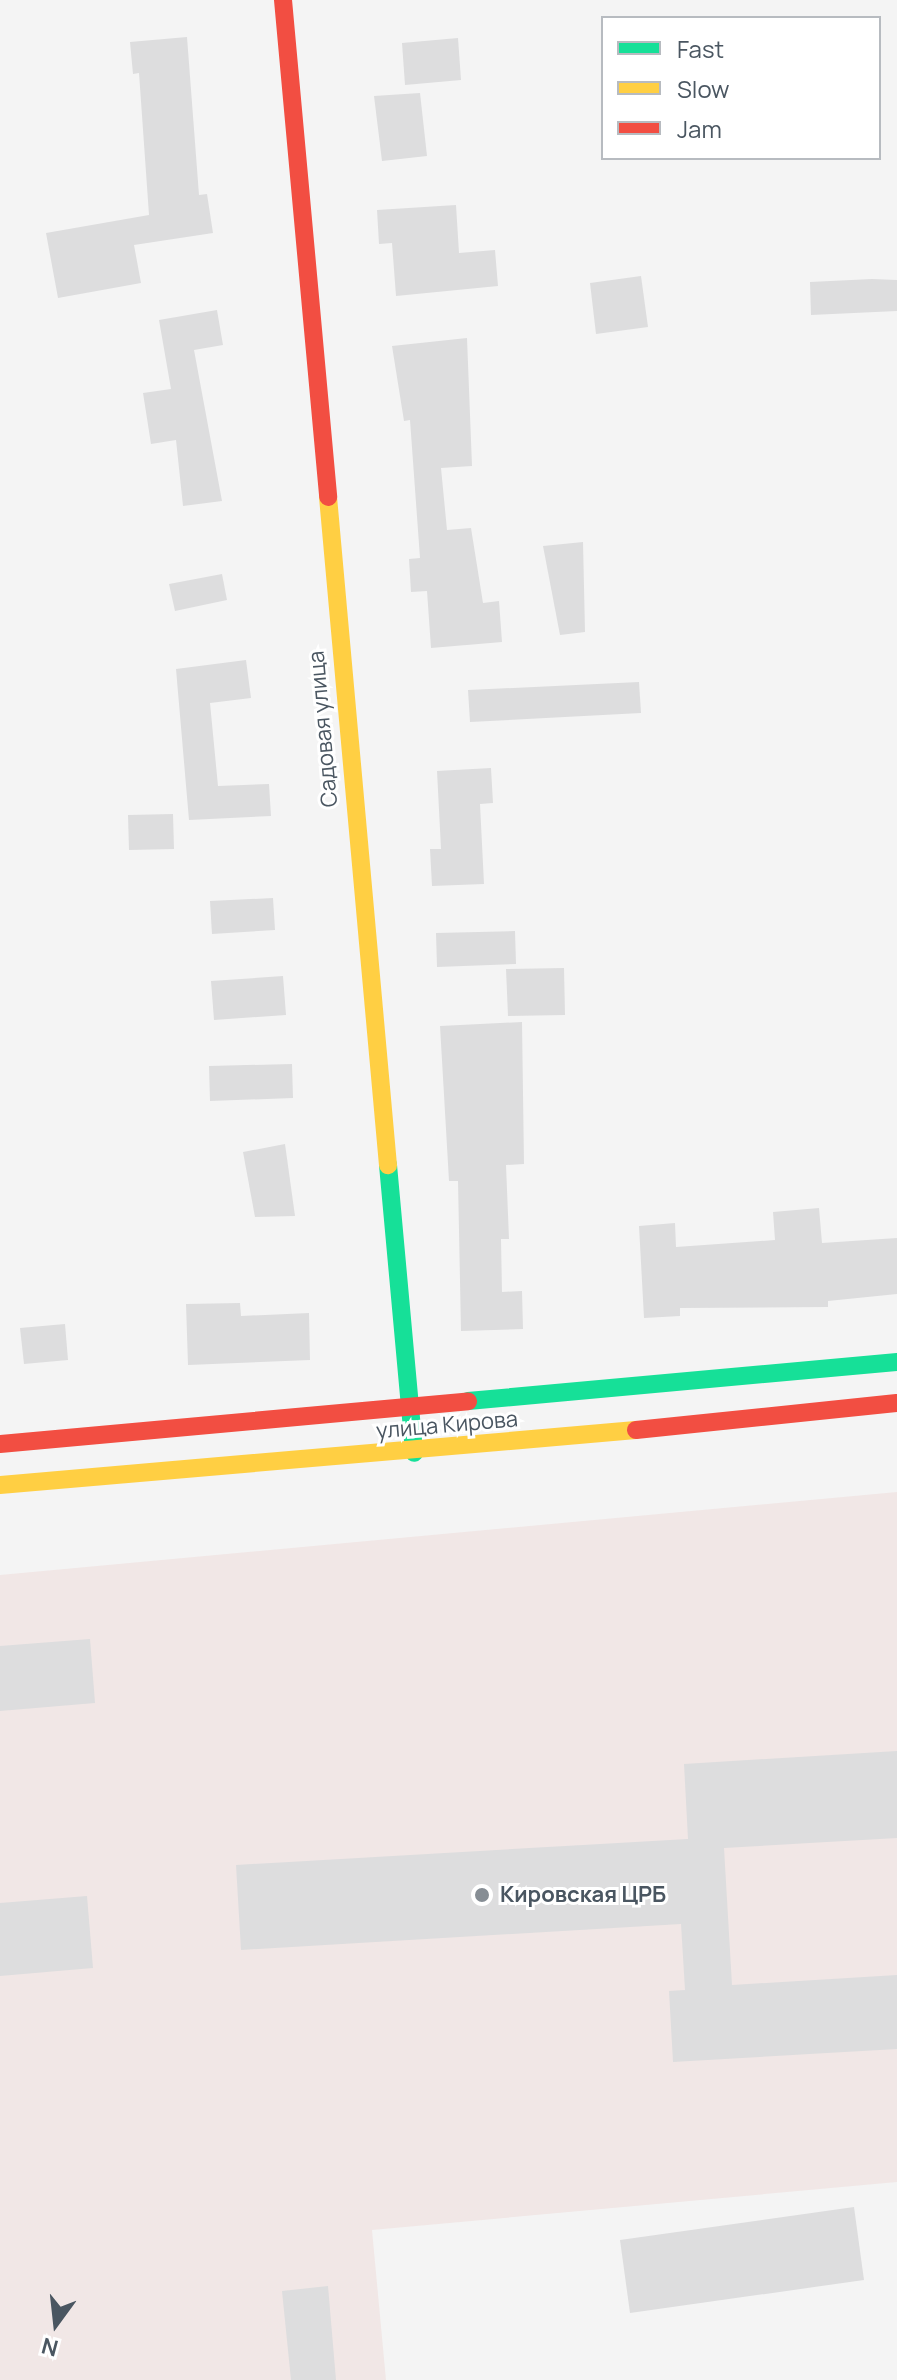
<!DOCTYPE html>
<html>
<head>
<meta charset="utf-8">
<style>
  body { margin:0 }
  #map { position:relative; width:897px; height:2380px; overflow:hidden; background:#f4f4f4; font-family:Manrope,sans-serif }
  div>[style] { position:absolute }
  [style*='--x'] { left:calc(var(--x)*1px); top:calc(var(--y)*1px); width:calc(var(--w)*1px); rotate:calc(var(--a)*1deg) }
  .medical>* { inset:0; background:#f1e7e6 }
  .building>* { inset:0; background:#ddddde }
  .fast>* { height:18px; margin:-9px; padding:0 9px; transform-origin:9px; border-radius:9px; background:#16e098 }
  .slow>* { height:18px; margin:-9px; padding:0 9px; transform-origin:9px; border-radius:9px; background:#ffcf43 }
  .jam>* { height:18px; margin:-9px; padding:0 9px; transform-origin:9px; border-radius:9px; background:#f24e42 }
  .dots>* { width:22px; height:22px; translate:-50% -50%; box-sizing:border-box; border:4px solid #fff; border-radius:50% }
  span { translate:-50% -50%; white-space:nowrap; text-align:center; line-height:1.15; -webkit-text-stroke:6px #fff; paint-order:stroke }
  .street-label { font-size:22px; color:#4a5661 }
  .poi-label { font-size:22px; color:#4a5661; font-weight:700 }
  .left { translate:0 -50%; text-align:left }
  .legend { position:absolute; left:601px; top:16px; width:280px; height:144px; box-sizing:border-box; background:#fff; border:2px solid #b7bbc0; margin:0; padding:10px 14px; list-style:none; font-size:24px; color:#4a5661 }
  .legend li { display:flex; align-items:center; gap:16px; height:40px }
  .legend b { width:40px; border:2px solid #b7bbc0 }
  .north { position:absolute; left:16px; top:2284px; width:80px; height:80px; -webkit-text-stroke:6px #fff; paint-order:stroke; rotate:195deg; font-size:22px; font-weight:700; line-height:32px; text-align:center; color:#4a5661 }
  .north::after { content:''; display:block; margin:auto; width:28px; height:36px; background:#4a5661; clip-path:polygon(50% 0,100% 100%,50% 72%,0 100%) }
</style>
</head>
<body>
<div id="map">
  <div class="medical">
    <div style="clip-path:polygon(897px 1492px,897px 2182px,372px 2230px,386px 2380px,0 2380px,0 1575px)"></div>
  </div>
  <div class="building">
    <div style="clip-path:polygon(187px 37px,199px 195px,207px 194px,213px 233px,134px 245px,141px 283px,58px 298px,46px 233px,149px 215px,139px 73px,133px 74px,130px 42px)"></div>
    <div style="clip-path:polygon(458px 38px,461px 80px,405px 85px,402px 43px)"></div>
    <div style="clip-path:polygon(420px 93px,427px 156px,382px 161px,374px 96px)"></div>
    <div style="clip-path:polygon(456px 205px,459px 253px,495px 250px,498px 286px,396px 296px,392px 243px,379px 244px,377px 210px)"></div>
    <div style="clip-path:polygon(641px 276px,648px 327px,596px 334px,590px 283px)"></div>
    <div style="clip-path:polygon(872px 279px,897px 280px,897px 311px,811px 315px,810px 282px)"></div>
    <div style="clip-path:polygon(217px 310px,223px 345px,194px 350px,222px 501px,183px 506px,176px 440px,151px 444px,143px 393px,171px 389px,159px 320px)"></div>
    <div style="clip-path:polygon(467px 338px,472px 466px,441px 468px,447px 530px,471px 528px,483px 603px,499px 601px,502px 642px,431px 648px,427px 591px,411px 592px,409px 559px,420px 558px,410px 420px,404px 421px,392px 346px)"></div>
    <div style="clip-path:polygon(583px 542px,585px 632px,560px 635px,543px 546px)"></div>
    <div style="clip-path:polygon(222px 574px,227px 600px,175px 611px,169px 584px)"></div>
    <div style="clip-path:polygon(246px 660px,251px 698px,210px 703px,218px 786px,269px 784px,271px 816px,189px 820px,176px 669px)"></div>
    <div style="clip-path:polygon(639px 682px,641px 713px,470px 722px,468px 690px)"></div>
    <div style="clip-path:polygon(491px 768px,493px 803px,480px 804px,484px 884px,432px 886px,430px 849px,441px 849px,437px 771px)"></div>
    <div style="clip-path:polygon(173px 814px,174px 849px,129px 850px,128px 815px)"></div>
    <div style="clip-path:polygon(273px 898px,275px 930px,212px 934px,210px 901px)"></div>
    <div style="clip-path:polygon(515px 931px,516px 964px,437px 967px,436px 933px)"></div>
    <div style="clip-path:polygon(564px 968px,565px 1015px,508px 1016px,506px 969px)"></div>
    <div style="clip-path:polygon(283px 976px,286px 1015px,214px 1020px,211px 981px)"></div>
    <div style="clip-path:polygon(522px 1022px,524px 1164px,506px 1165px,509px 1239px,501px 1239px,502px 1292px,522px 1291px,523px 1329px,461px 1331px,458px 1181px,449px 1181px,440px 1026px)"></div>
    <div style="clip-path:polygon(292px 1064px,293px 1098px,210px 1101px,209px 1066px)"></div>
    <div style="clip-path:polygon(285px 1144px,295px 1216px,255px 1217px,243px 1152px)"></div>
    <div style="clip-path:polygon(819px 1208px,822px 1243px,897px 1238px,897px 1294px,828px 1301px,828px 1307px,680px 1308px,680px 1316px,644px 1318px,639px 1226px,675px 1223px,676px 1247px,775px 1240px,773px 1212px)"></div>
    <div style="clip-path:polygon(240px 1303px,241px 1316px,309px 1313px,310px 1360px,188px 1365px,186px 1304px)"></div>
    <div style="clip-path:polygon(65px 1324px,68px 1360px,24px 1364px,20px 1328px)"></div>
    <div style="clip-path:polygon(90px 1639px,95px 1703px,0 1711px,0 1646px)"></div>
    <div style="clip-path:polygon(897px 1751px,897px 1838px,724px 1848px,732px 1985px,897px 1975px,897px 2049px,673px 2062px,669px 1991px,685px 1990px,681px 1924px,241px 1950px,236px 1865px,688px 1839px,684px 1764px)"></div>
    <div style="clip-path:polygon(87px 1896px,93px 1968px,0 1976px,0 1903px)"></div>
    <div style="clip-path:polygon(854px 2207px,864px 2280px,630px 2313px,620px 2240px)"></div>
    <div style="clip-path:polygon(328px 2286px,336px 2380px,291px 2380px,282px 2291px)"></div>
  </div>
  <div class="fast">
    <div style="--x:388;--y:1165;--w:289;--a:84.8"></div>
    <div style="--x:468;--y:1401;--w:431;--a:-5.2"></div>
  </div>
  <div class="slow">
    <div style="--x:328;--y:497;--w:671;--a:84.87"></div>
    <div style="--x:0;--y:1485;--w:638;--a:-4.94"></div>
  </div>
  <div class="jam">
    <div style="--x:283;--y:0;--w:499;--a:84.8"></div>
    <div style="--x:636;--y:1430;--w:262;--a:-5.9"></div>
    <div style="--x:0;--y:1444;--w:470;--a:-5.2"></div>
  </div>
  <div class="dots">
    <div style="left:482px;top:1895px;background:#868d94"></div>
  </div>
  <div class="street-label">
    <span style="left:323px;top:729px;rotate:-95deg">Садовая улица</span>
    <span style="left:447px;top:1425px;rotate:-5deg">улица Кирова</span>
  </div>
  <div class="poi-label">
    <span class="left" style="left:500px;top:1895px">Кировская ЦРБ</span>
  </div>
  <ul class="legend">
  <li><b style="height:10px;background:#16e098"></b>Fast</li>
  <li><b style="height:10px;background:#ffcf43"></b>Slow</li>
  <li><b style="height:10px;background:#f24e42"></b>Jam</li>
  </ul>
  <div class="north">N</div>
</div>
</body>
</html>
